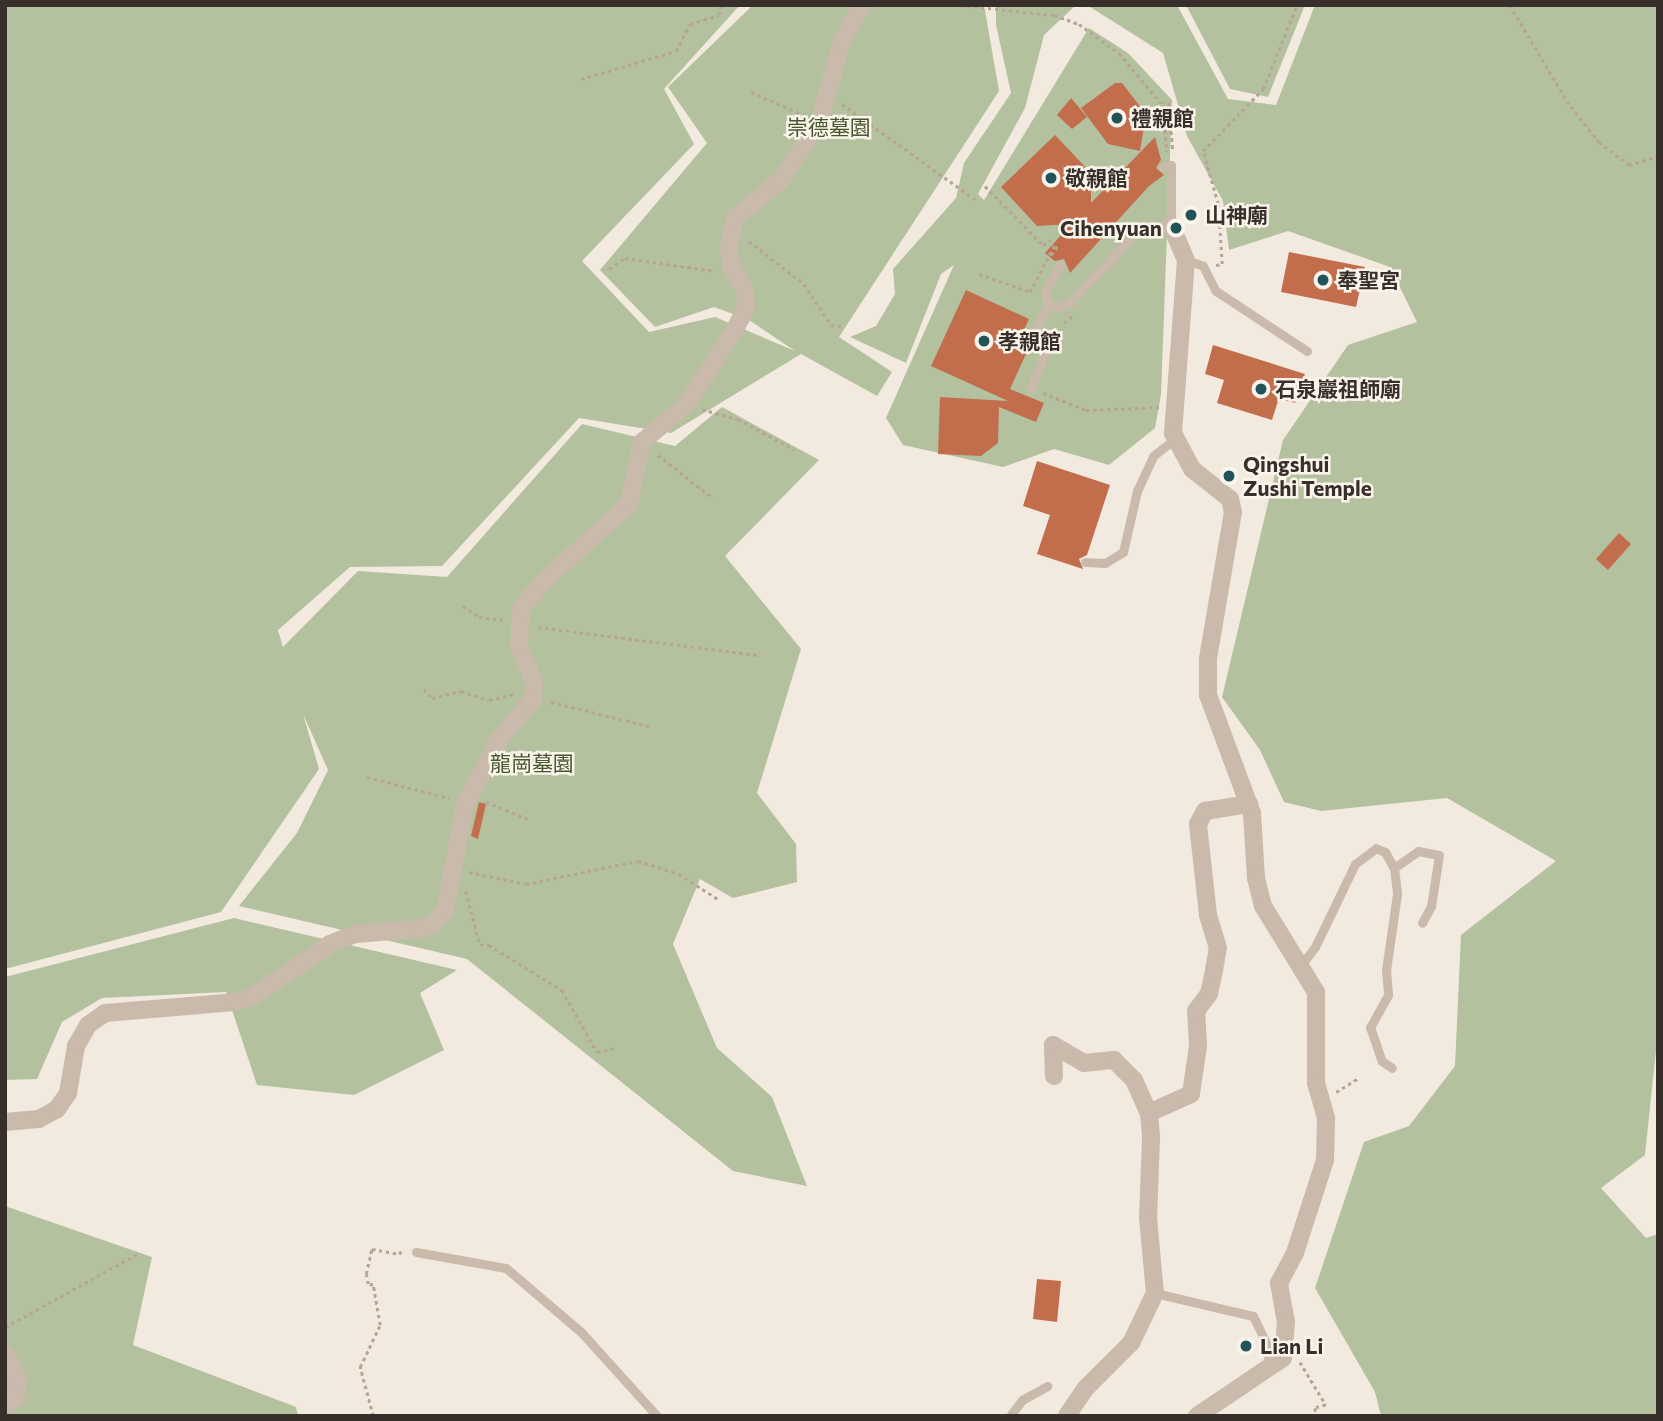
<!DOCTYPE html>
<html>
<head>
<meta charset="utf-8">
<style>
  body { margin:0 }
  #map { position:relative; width:1663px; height:1421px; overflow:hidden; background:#f2eadf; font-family:Commissioner,"Noto Sans TC",sans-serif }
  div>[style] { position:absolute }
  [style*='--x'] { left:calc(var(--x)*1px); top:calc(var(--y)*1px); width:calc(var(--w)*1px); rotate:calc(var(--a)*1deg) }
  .green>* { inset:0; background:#b4c19f }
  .building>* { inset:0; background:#c26e4d }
  .path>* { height:2.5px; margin-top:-1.25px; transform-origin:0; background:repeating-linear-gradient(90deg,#b6a595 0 3.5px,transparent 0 7px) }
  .service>* { height:9px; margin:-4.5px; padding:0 4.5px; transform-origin:4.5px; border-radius:4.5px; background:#cabaab }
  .minor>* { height:18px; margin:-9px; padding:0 9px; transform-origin:9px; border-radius:9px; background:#cabaab }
  .dots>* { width:19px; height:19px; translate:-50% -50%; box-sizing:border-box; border:4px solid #faf4eb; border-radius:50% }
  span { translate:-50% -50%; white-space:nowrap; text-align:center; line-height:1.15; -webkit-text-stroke:5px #faf4eb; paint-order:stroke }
  .poi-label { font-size:21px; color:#382f2a; font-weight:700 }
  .left { translate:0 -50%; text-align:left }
  .right { translate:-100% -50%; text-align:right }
  .park-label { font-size:21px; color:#46562f }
  .frame { position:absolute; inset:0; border:7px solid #382f2a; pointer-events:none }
</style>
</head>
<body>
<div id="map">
  <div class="green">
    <div style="clip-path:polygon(5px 5px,740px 5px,664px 89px,694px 144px,582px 261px,649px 332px,715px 317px,795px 351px,749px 320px,714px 307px,655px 327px,600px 270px,707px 143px,668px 87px,753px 5px,984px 5px,999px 91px,839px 337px,892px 372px,877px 396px,801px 354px,671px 433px,579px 418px,442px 566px,350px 567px,278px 630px,283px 647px,358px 571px,447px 577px,582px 424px,675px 446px,722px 407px,819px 460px,725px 556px,801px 649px,757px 793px,796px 844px,797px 882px,733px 898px,700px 879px,673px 944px,717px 1048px,772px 1097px,807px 1186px,733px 1171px,467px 959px,239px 906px,297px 833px,328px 770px,303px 714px,319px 769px,221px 912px,5px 969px)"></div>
    <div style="clip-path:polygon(996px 5px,1076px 5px,1044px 35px,1025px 108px,978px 194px,984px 200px,1089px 28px,1128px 53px,1172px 100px,1161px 395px,1155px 428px,1109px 465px,1054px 449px,1003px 467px,903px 445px,886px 418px,954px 265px,941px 274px,906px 363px,850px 337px,876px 326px,895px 294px,893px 269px,956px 198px,964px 163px,1011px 93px,996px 25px)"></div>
    <div style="clip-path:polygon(1087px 5px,1177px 5px,1228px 99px,1276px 105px,1315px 5px,1658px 5px,1658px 1031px,1645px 1155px,1601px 1188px,1646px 1238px,1658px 1234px,1658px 1416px,1381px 1416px,1375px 1392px,1315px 1288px,1364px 1142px,1409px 1126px,1455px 1066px,1461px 935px,1556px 861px,1447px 798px,1321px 811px,1284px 802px,1260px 750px,1222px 697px,1283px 440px,1348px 345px,1417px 322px,1390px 267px,1288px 231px,1229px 250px,1223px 201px,1187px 136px,1163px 53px)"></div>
    <div style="clip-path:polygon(1186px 5px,1305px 5px,1268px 97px,1230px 89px)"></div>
    <div style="clip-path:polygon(234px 918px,457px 970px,420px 993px,444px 1050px,354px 1095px,257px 1085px,226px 992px,102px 998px,62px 1022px,37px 1079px,5px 1080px,5px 977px)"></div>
    <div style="clip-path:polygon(5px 1206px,152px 1257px,133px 1345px,296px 1407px,298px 1416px,5px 1416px)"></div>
  </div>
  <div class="building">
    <div style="clip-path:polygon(1115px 83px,1122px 83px,1146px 114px,1140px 151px,1108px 144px,1081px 108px)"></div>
    <div style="clip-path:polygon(1071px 98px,1087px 117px,1072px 129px,1057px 115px)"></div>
    <div style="clip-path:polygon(1055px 135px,1091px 173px,1091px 203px,1155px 137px,1161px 160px,1156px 168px,1164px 175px,1149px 186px,1070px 273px,1064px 259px,1055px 261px,1045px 253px,1071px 224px,1037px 226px,1001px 187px)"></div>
    <div style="clip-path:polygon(1289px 252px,1365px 267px,1356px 307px,1281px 292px)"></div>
    <div style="clip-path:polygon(966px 290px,1029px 319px,1020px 339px,1031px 343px,1010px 389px,1044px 403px,1036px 422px,999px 407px,998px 443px,981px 456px,938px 454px,940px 397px,1008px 401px,931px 366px)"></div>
    <div style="clip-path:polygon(1213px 345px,1305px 374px,1295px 403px,1279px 398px,1272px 420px,1217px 403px,1224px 380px,1205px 374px)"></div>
    <div style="clip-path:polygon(1037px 461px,1110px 485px,1087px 555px,1079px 559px,1083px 569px,1037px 554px,1050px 515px,1023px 506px)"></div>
    <div style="clip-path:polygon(1619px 533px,1631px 544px,1608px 570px,1596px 559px)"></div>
    <div style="clip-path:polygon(479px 802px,486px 804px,478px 839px,471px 836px)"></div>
    <div style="clip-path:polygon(1037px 1279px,1061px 1281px,1057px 1322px,1033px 1319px)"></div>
  </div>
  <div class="path">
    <div style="--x:880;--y:5;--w:67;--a:0"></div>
    <div style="--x:960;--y:5;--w:95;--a:6.1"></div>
    <div style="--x:1054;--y:15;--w:27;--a:20"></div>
    <div style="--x:1079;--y:24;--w:49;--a:35.9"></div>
    <div style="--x:1119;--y:53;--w:65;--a:50"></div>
    <div style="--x:1161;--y:103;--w:8;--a:0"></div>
    <div style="--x:1169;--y:103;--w:49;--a:85.3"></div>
    <div style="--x:1510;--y:5;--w:112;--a:59.3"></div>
    <div style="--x:1567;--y:101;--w:52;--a:52"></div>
    <div style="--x:1599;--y:142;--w:38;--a:37"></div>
    <div style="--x:1629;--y:165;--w:30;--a:-17"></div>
    <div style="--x:581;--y:79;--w:99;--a:-16.4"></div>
    <div style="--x:676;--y:51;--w:30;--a:-63"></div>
    <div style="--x:690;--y:24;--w:30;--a:-17"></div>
    <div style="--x:719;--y:15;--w:10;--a:-79"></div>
    <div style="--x:751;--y:92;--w:58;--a:23.5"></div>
    <div style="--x:842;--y:104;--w:165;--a:35.6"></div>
    <div style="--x:1165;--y:130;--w:22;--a:85"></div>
    <div style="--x:985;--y:186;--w:83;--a:45.5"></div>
    <div style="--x:1043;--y:245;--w:9;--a:-36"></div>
    <div style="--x:749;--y:241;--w:70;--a:38"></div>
    <div style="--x:804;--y:284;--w:49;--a:56.6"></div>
    <div style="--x:831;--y:325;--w:10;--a:6"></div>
    <div style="--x:1051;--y:255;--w:12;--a:-55"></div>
    <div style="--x:1216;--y:265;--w:6;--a:-9"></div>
    <div style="--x:1222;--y:264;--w:60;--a:-93.8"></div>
    <div style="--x:1218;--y:204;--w:55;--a:-105.8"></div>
    <div style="--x:1203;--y:151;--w:86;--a:-45.9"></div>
    <div style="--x:1263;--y:89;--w:91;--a:-68"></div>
    <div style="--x:609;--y:269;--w:19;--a:-35"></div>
    <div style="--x:625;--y:258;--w:91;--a:8.2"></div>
    <div style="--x:979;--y:274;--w:55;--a:19.1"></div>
    <div style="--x:1030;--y:292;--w:56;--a:-62.5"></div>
    <div style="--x:1064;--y:323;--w:13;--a:-39"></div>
    <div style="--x:1043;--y:393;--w:46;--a:21.6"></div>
    <div style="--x:1086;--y:410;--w:73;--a:-2.4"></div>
    <div style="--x:702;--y:409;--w:37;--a:16"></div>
    <div style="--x:738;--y:419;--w:65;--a:28.5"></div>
    <div style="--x:658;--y:455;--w:70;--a:38"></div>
    <div style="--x:463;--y:606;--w:19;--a:35"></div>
    <div style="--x:479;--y:617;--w:25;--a:7"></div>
    <div style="--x:538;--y:627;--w:221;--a:7.3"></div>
    <div style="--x:424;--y:689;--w:12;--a:48"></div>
    <div style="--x:432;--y:698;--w:30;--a:-14"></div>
    <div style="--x:461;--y:691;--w:29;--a:18"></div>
    <div style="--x:489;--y:700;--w:26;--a:-13"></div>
    <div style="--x:551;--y:702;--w:101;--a:13.8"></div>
    <div style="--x:367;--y:777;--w:85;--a:14.4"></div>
    <div style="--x:486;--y:802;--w:45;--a:22"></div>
    <div style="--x:469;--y:872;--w:58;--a:11.9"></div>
    <div style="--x:526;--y:884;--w:114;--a:-11.6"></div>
    <div style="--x:638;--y:861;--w:43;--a:17.6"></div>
    <div style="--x:679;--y:874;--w:46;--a:32.7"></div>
    <div style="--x:466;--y:891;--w:56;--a:75.5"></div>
    <div style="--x:480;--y:945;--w:9;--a:0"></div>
    <div style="--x:489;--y:945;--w:86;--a:31.7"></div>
    <div style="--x:562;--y:990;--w:71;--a:60.6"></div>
    <div style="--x:597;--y:1052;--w:18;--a:-13"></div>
    <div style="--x:1336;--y:1092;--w:26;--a:-32"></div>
    <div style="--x:5;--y:1327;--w:151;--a:-28.9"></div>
    <div style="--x:1300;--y:1362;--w:50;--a:58.8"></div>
    <div style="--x:1326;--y:1405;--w:11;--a:165"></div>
    <div style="--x:1315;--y:1408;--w:8;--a:76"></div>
    <div style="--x:373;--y:1416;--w:51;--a:-104.9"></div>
    <div style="--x:360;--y:1367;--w:47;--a:-64.5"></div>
    <div style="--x:380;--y:1325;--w:41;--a:-99.9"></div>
    <div style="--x:373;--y:1285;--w:5;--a:-169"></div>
    <div style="--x:368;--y:1284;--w:10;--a:-101"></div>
    <div style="--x:366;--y:1274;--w:26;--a:-77"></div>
    <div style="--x:372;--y:1249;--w:27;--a:10"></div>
    <div style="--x:399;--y:1254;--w:6;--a:-51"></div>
  </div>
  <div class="service">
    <div style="--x:1186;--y:260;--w:18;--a:19"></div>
    <div style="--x:1203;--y:266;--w:28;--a:63"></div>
    <div style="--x:1216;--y:291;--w:109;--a:33.4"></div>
    <div style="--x:1060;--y:265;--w:31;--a:119"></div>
    <div style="--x:1045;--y:292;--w:13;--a:77"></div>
    <div style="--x:1048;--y:305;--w:11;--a:10"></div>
    <div style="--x:1059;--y:307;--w:12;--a:-20"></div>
    <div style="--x:1070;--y:303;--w:101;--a:-47"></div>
    <div style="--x:1139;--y:229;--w:32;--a:-7"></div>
    <div style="--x:1171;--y:225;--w:60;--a:-90"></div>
    <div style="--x:1171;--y:165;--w:8;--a:166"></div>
    <div style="--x:1031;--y:388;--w:51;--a:-68"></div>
    <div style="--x:1050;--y:341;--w:18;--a:-153"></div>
    <div style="--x:1034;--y:333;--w:31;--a:-63"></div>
    <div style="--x:1085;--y:562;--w:20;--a:3"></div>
    <div style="--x:1105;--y:563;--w:21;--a:-31"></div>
    <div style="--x:1123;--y:552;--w:63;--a:-77.1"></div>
    <div style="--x:1137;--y:491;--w:38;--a:-65"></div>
    <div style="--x:1153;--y:456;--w:28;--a:-38"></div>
    <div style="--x:1394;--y:868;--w:29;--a:-35"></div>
    <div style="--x:1418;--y:851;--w:21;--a:11"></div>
    <div style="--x:1439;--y:855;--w:52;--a:98.9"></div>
    <div style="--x:1431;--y:906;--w:19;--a:118"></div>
    <div style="--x:1302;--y:964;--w:21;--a:-53"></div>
    <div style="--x:1315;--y:947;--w:92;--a:-64.3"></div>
    <div style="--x:1355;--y:864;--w:26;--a:-37"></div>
    <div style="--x:1376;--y:848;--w:10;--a:24"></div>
    <div style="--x:1385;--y:852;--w:18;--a:61"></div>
    <div style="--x:1394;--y:868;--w:26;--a:83"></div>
    <div style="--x:1397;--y:894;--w:77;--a:98.2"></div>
    <div style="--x:1386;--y:970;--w:25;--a:85"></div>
    <div style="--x:1388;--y:995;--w:37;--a:119"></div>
    <div style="--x:1370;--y:1027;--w:36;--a:71"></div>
    <div style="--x:1382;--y:1061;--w:12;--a:35"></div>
    <div style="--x:416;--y:1252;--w:91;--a:10.1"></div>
    <div style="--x:506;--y:1268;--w:99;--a:40.5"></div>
    <div style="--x:581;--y:1332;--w:113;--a:47.9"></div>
    <div style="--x:1155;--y:1293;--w:101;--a:13.2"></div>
    <div style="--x:1253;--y:1316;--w:30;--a:64"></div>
    <div style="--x:1266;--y:1343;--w:24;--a:81"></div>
    <div style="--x:1010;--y:1416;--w:20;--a:-53"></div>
    <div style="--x:1022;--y:1400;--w:29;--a:-29"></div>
  </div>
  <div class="minor">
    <div style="--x:1171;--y:225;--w:38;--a:67"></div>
    <div style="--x:1186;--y:260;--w:173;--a:94.3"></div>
    <div style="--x:1173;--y:433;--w:41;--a:62.2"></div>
    <div style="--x:1192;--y:469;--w:48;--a:38.3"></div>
    <div style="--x:1230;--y:499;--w:13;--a:77"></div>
    <div style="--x:1233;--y:512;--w:149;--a:99.7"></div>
    <div style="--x:1208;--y:659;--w:36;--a:90"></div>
    <div style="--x:1208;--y:695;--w:126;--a:69.6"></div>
    <div style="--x:1252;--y:813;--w:65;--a:86.5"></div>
    <div style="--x:1256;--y:878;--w:29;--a:76"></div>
    <div style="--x:1263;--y:906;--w:101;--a:58.4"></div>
    <div style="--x:1316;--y:992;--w:91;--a:90"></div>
    <div style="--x:1316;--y:1083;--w:37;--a:74"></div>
    <div style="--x:1326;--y:1119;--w:41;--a:91.4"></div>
    <div style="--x:1325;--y:1160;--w:98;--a:107.9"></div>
    <div style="--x:1295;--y:1253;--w:34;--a:118"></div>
    <div style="--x:1279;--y:1283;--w:40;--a:80"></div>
    <div style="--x:1286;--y:1322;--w:36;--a:95"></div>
    <div style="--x:1283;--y:1358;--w:104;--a:146"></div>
    <div style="--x:1054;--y:1076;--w:31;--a:-92"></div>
    <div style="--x:1053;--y:1045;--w:36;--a:30"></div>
    <div style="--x:1084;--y:1063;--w:30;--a:-6"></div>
    <div style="--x:1114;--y:1060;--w:28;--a:45"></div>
    <div style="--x:1134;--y:1080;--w:36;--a:66"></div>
    <div style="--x:1149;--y:1113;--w:25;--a:85"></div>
    <div style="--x:1151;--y:1138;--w:80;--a:92.1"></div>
    <div style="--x:1148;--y:1218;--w:75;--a:84.7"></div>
    <div style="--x:1155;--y:1293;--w:55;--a:115.6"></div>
    <div style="--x:1131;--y:1343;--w:65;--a:135"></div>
    <div style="--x:1085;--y:1389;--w:32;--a:124"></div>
    <div style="--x:1149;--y:1113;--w:46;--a:-24.3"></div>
    <div style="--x:1191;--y:1094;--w:49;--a:-81.7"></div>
    <div style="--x:1198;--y:1046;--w:35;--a:-93"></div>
    <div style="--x:1196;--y:1011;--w:21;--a:-53"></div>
    <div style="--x:1209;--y:994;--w:25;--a:-78"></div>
    <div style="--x:1214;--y:970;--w:22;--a:-80"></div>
    <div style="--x:1218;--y:948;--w:34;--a:-107"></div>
    <div style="--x:1208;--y:915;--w:92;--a:-96.3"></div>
    <div style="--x:1198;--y:824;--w:15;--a:-62"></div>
    <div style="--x:1205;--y:811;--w:45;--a:-9"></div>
    <div style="--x:5;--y:1122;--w:34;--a:-5"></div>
    <div style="--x:39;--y:1119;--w:21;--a:-29"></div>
    <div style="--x:57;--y:1109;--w:19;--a:-55"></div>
    <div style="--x:68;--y:1093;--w:48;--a:-80.3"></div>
    <div style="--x:76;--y:1046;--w:24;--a:-60"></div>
    <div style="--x:88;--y:1025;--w:21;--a:-35"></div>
    <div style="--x:105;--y:1013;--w:130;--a:-4.8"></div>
    <div style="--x:235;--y:1002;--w:19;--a:-18"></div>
    <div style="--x:253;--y:996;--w:93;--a:-34"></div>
    <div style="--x:330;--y:944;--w:27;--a:-22"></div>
    <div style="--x:355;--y:934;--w:62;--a:-4.6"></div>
    <div style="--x:417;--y:929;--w:16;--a:-15"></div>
    <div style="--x:432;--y:925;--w:19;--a:-47"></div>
    <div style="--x:445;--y:911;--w:108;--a:-79.3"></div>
    <div style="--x:465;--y:805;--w:76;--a:-62.4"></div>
    <div style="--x:500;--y:738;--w:50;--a:-49"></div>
    <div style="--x:533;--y:700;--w:18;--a:-87"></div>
    <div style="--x:534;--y:682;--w:38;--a:-113"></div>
    <div style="--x:519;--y:647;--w:38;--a:-87"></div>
    <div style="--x:521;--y:609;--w:35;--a:-51"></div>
    <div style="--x:543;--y:582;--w:116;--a:-42.2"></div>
    <div style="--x:629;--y:504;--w:63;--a:-78.2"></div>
    <div style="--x:642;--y:442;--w:59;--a:-40.2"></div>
    <div style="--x:687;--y:404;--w:89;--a:-57.4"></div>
    <div style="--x:735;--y:329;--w:24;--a:-62"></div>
    <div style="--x:746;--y:308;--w:18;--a:-93"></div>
    <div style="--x:745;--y:290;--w:28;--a:-120"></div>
    <div style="--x:731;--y:266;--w:18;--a:-96"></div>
    <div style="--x:729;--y:248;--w:31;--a:-79"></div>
    <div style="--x:735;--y:218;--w:58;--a:-39.4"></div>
    <div style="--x:780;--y:181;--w:72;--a:-56.3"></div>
    <div style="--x:820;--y:121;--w:81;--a:-74.9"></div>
    <div style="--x:841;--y:43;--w:43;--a:-61.1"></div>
    <div style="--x:5;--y:1353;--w:31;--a:63"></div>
    <div style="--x:19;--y:1381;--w:18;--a:103"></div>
    <div style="--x:15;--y:1399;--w:12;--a:149"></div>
  </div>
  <div class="dots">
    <div style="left:1117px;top:118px;background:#215358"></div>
    <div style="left:1051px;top:178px;background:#215358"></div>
    <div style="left:1191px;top:215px;background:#215358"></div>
    <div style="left:1176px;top:228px;background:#215358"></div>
    <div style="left:1323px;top:280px;background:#215358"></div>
    <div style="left:984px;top:341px;background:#215358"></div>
    <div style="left:1261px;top:389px;background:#215358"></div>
    <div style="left:1229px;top:476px;background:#215358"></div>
    <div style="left:1246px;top:1346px;background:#215358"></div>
  </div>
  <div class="poi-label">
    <span class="left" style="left:1131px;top:118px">禮親館</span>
    <span class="left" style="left:1065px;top:178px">敬親館</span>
    <span class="left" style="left:1205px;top:215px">山神廟</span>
    <span class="right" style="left:1162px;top:228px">Cihenyuan</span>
    <span class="left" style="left:1337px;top:280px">奉聖宮</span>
    <span class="left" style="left:998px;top:341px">孝親館</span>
    <span class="left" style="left:1275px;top:389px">石泉巖祖師廟</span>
    <span class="left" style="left:1243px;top:476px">Qingshui<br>Zushi Temple</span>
    <span class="left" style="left:1260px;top:1346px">Lian Li</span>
  </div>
  <div class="park-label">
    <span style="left:829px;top:127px">崇德墓園</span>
    <span style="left:532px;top:763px">龍崗墓園</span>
  </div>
  <div class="frame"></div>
</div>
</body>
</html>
